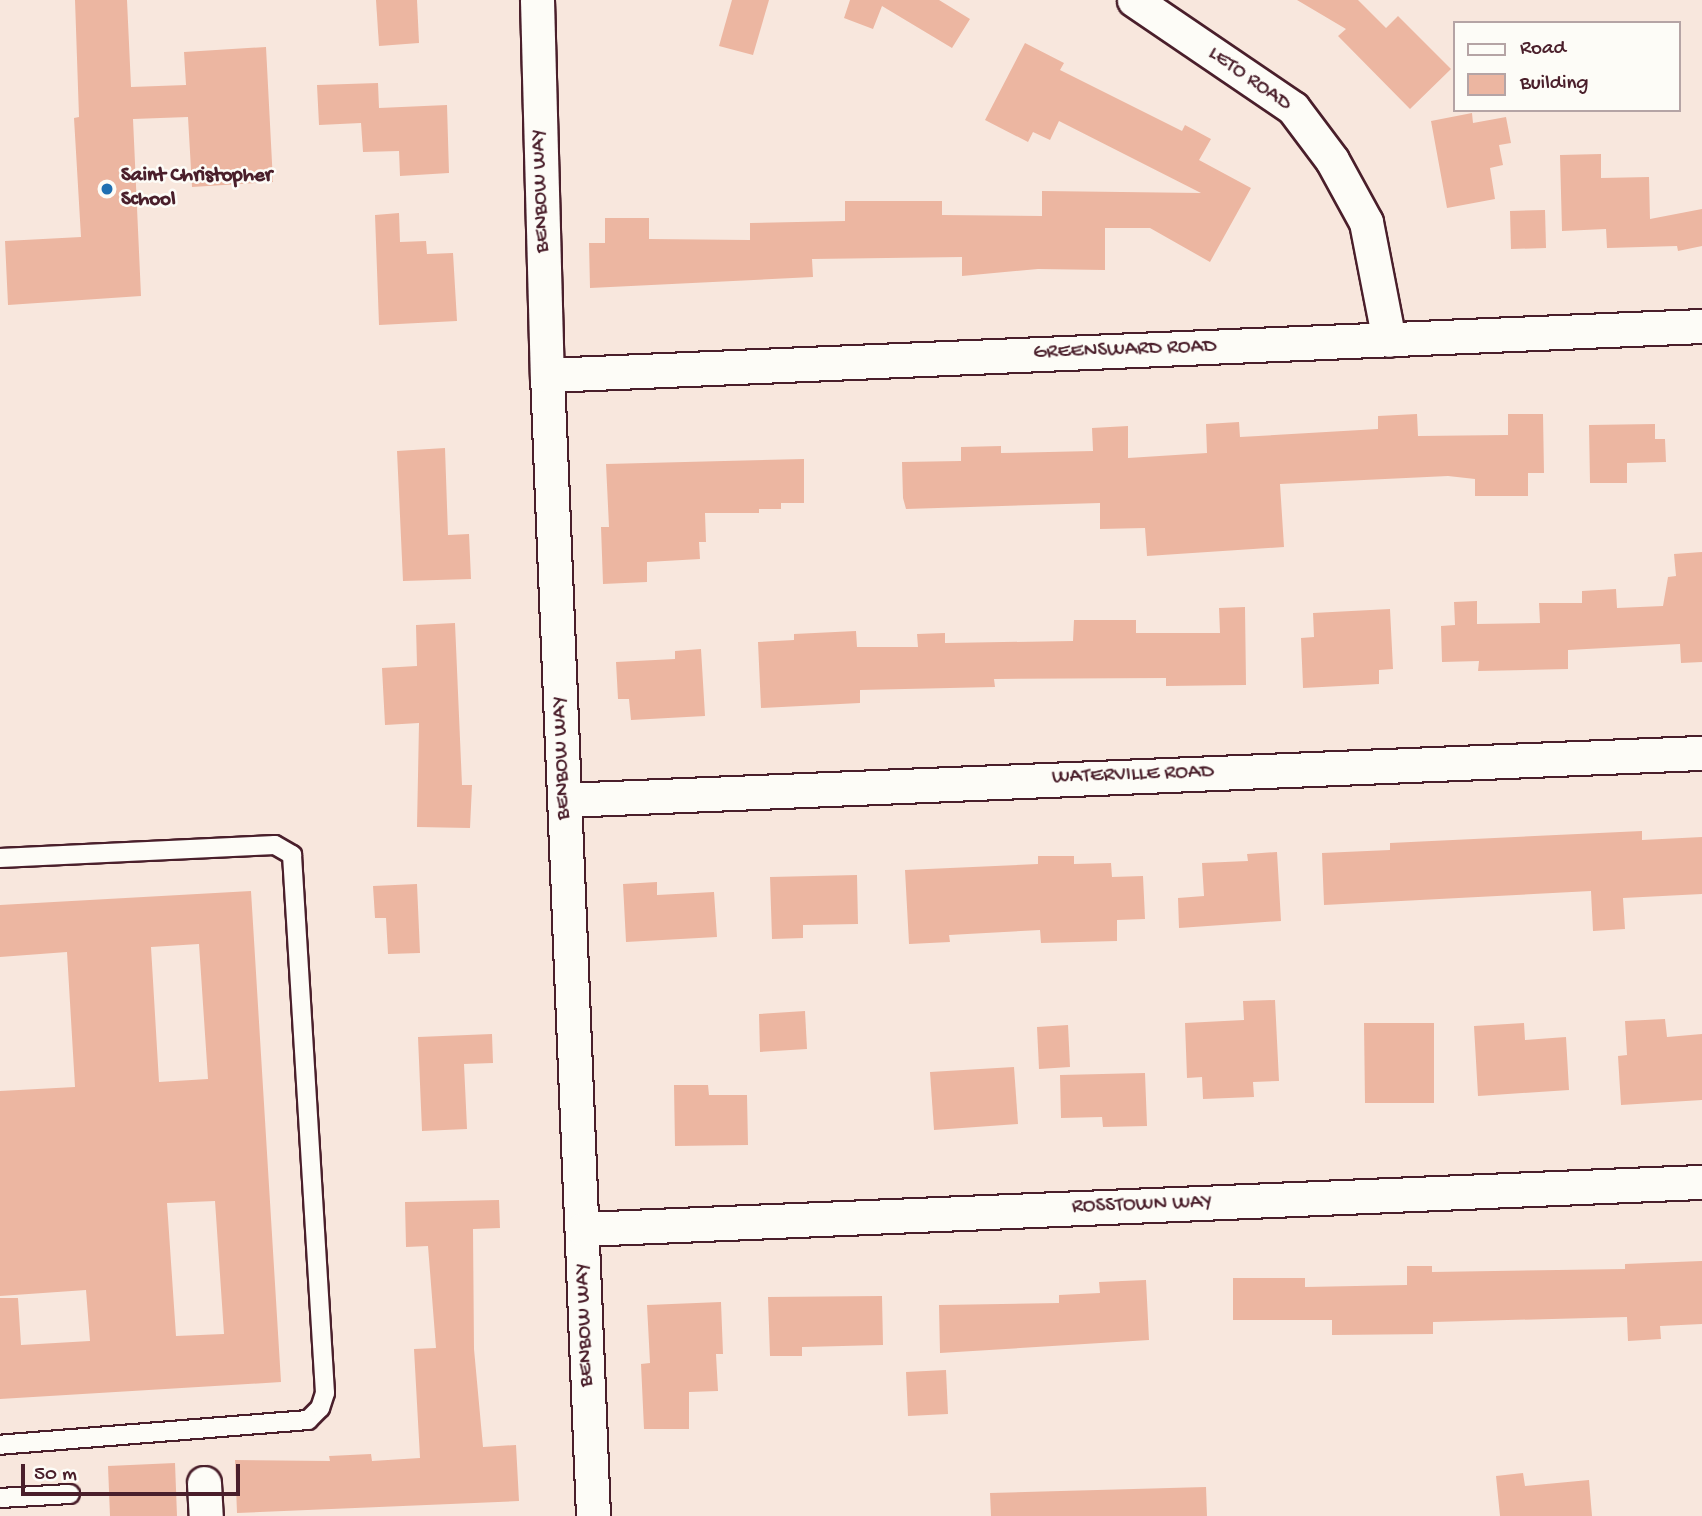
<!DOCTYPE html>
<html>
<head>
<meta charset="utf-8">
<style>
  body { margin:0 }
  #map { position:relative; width:1702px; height:1516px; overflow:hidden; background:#f8e7dd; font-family:"Gochi Hand",sans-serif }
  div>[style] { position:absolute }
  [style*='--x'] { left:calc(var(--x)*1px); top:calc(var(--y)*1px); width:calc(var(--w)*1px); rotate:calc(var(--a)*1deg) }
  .building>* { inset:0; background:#ecb6a1 }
  .roads { filter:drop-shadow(2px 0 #4a1f2b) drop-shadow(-2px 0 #4a1f2b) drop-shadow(0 2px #4a1f2b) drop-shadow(0 -2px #4a1f2b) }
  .lane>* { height:18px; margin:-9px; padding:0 9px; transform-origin:9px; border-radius:9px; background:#fdfcf7 }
  .street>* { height:33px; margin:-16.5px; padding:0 16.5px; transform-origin:16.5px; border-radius:16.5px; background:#fdfcf7 }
  .dots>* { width:19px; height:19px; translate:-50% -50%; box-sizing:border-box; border:4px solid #fdfcf7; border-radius:50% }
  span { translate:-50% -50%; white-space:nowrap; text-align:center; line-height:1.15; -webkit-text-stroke:5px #fdfcf7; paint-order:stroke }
  .street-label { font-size:21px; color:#4a1f2b }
  .poi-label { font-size:21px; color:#4a1f2b; font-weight:700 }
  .left { translate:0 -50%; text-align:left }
  .legend { position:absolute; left:1453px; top:21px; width:228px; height:91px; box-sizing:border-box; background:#fdfcf7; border:2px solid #b5a4a5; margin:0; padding:9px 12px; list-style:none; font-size:21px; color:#4a1f2b }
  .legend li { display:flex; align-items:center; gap:14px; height:35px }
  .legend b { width:35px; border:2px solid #b5a4a5 }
  .scale { position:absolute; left:21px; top:1464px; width:219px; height:32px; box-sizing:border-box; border:4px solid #4a1f2b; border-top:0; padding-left:9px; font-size:21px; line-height:24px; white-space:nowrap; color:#4a1f2b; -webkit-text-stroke:5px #fdfcf7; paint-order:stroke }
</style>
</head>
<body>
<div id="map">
  <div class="building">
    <div style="clip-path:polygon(75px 0,127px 0,131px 87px,186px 85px,184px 52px,266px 47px,273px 182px,192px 187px,188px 117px,133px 119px,141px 296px,8px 305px,5px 241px,81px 237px,74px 118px,79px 117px)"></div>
    <div style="clip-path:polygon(376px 0,417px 0,419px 43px,379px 46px)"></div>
    <div style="clip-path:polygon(732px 0,769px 0,753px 55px,719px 46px)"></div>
    <div style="clip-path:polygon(850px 0,939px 0,970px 19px,952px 48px,882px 6px,873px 29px,844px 18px)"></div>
    <div style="clip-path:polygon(1297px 0,1358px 0,1386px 28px,1398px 16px,1451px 69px,1410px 109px,1338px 36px,1346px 29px)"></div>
    <div style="clip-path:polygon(1025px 43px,1064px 63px,1060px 70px,1182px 131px,1185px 125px,1211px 139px,1199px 160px,1251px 188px,1210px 262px,1150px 228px,1105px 228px,1105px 270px,1038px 269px,962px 276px,962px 257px,812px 259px,813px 277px,590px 288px,589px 243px,605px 243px,605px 218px,649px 218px,649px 239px,750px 240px,750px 223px,845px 221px,845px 201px,942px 201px,942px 215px,1042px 216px,1042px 191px,1201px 193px,1059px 121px,1050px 140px,1033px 132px,1028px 142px,985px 120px)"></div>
    <div style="clip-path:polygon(378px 83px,379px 108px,447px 105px,449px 173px,400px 176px,399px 151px,363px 152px,361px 123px,319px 125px,317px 85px)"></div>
    <div style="clip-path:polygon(1472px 113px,1473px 123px,1506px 117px,1511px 143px,1499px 145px,1503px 165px,1490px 168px,1495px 199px,1447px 208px,1431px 121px)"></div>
    <div style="clip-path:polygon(1601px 154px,1601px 178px,1649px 177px,1650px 219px,1702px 209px,1702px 246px,1678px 251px,1677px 246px,1607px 248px,1606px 229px,1562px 231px,1560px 155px)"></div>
    <div style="clip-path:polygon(1545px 210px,1546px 248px,1511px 249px,1510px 211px)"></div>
    <div style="clip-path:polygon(399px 213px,400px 242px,426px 241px,427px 254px,453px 253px,457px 321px,379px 325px,375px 215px)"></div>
    <div style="clip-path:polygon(1417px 414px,1418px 436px,1508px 435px,1508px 414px,1543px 414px,1544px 473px,1528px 473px,1528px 496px,1475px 496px,1475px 479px,1448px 476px,1280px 484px,1284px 547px,1147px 556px,1145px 528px,1100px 529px,1100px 503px,906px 509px,903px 498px,902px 462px,961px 461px,961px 447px,1001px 446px,1001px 453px,1093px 451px,1092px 428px,1128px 426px,1128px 458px,1207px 453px,1206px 424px,1239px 422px,1240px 437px,1378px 429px,1378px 416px)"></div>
    <div style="clip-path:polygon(1655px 424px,1655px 439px,1665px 439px,1666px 462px,1627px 463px,1627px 483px,1590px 483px,1589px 425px)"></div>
    <div style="clip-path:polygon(445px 448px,448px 535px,469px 534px,471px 579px,403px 581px,397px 451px)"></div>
    <div style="clip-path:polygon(804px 459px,804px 503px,781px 503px,781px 509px,759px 509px,759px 513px,705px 513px,706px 542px,699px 542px,700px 559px,647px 562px,647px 582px,603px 584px,601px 527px,609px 527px,606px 464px)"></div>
    <div style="clip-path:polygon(1702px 552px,1702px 662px,1681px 663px,1680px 644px,1568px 650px,1568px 669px,1478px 671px,1479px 661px,1442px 662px,1441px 626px,1455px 625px,1454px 602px,1477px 601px,1477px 624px,1540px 623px,1539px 603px,1582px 603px,1582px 591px,1616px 589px,1617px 608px,1663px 606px,1668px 577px,1676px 576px,1674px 554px)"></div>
    <div style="clip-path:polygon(1245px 607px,1246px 685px,1166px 686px,1166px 678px,994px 679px,995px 687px,860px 690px,860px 703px,761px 708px,758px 642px,794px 640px,794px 634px,856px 631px,857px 647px,918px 647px,917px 634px,945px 633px,945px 643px,1073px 641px,1074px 620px,1136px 620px,1136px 633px,1220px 633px,1219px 608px)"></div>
    <div style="clip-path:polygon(1390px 609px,1393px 669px,1379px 670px,1379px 684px,1303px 688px,1301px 638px,1314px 637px,1313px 613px)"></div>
    <div style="clip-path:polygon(455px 623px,462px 785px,472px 785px,470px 828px,417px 827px,419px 723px,385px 725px,382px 668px,417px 666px,416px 625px)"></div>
    <div style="clip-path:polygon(701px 649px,705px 716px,631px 720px,629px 699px,618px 699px,616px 662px,675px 659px,675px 651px)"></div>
    <div style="clip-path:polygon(1642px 831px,1642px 840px,1702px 837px,1702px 894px,1623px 898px,1625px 929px,1593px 931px,1591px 891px,1324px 905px,1322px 853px,1390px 850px,1390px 843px)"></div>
    <div style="clip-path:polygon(1277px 852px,1281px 921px,1179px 928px,1178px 898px,1204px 896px,1202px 863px,1248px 861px,1247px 854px)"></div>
    <div style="clip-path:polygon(1038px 856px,1074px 856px,1074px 864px,1111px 863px,1112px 877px,1143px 876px,1145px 919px,1117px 920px,1117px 941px,1041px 943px,1040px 930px,949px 935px,950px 942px,909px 944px,905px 870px,1038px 864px)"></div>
    <div style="clip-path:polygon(857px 875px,858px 924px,803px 925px,803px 938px,772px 939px,770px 877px)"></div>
    <div style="clip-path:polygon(657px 882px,657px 895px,714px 892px,717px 937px,626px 942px,623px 884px)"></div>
    <div style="clip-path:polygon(417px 884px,420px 953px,388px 954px,386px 918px,375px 918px,373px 886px)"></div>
    <div style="clip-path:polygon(evenodd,251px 891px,281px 1382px,0 1399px,0 1298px,18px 1298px,21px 1345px,90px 1341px,86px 1290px,0 1296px,0 1091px,75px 1087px,67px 952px,0 957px,0 905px,251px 891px,199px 944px,208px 1079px,159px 1082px,151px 947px,199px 944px,251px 891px,215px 1201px,224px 1334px,176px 1336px,167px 1203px,215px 1201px)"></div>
    <div style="clip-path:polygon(1275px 1000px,1279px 1081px,1253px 1082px,1254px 1097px,1203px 1099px,1202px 1077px,1187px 1078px,1185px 1023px,1244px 1020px,1243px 1001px)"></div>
    <div style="clip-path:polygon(805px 1011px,807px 1049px,760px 1052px,759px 1014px)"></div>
    <div style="clip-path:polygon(1665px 1019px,1667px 1037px,1702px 1034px,1702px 1100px,1621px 1105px,1618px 1056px,1627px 1055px,1625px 1021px)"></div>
    <div style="clip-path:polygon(1364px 1023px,1434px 1023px,1434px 1103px,1365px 1103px)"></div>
    <div style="clip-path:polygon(1524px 1023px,1525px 1040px,1566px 1037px,1569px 1090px,1478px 1096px,1474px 1026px)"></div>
    <div style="clip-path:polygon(1068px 1025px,1070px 1067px,1039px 1069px,1037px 1027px)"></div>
    <div style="clip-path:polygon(492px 1034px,493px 1063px,464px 1064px,467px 1129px,422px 1131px,418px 1037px)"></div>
    <div style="clip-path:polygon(1014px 1067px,1018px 1124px,934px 1130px,930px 1072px)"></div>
    <div style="clip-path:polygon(1145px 1073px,1147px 1126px,1103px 1127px,1102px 1117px,1061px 1118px,1060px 1075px)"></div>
    <div style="clip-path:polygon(674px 1085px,708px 1085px,709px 1095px,747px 1095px,748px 1145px,675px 1146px)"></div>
    <div style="clip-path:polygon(499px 1200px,500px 1228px,473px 1229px,474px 1349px,483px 1447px,516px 1445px,519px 1501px,237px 1513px,235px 1460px,330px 1461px,329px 1456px,371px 1454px,372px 1461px,420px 1458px,414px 1349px,436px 1348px,428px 1246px,406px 1247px,405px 1202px)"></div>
    <div style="clip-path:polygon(1702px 1261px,1702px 1324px,1660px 1326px,1661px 1339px,1628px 1341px,1627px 1317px,1433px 1322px,1433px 1334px,1332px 1335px,1332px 1320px,1233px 1320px,1233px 1278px,1305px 1278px,1305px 1287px,1407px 1285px,1407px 1266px,1432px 1266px,1432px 1272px,1625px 1269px,1625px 1264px)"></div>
    <div style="clip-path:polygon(1146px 1280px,1149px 1340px,940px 1353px,939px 1305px,1059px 1303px,1059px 1295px,1100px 1293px,1099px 1282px)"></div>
    <div style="clip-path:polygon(882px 1296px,883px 1345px,802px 1347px,802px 1356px,770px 1356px,768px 1297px)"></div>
    <div style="clip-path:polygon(721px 1302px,723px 1354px,716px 1354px,718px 1391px,689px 1392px,689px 1429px,644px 1429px,641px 1364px,650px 1363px,647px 1305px)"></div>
    <div style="clip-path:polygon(946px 1370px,948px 1414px,908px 1416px,906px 1372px)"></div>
    <div style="clip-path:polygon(175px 1463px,177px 1516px,110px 1516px,108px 1466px)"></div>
    <div style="clip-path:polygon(1523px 1473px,1525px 1486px,1589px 1480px,1592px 1516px,1500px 1516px,1496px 1476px)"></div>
    <div style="clip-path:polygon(1206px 1487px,1207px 1516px,991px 1516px,990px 1493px)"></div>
  </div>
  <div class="roads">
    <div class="lane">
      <div style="--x:0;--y:858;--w:275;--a:-2.7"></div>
      <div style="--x:275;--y:845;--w:20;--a:30"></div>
      <div style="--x:292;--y:855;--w:539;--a:86.49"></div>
      <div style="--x:325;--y:1393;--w:16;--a:108"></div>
      <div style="--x:320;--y:1408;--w:17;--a:135"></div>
      <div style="--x:308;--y:1420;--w:309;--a:175.4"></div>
      <div style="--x:0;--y:1498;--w:70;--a:-3.3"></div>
    </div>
    <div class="street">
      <div style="--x:537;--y:0;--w:375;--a:88.5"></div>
      <div style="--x:547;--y:375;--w:1142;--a:87.69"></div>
      <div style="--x:1134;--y:0;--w:192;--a:34.2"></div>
      <div style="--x:1293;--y:108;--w:65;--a:53.1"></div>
      <div style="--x:1332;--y:160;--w:71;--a:61.3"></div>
      <div style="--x:1366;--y:222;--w:120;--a:79"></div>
      <div style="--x:547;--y:375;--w:1156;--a:-2.43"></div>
      <div style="--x:564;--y:800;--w:1139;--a:-2.37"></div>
      <div style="--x:583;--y:1229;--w:1120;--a:-2.41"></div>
      <div style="--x:204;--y:1483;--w:33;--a:87"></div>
    </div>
  </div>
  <div class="dots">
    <div style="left:107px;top:189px;background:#1f6fb2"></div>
  </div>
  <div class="street-label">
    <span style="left:1249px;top:80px;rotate:35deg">LETO ROAD</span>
    <span style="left:542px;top:191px;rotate:-92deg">BENBOW WAY</span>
    <span style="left:1125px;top:351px;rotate:-2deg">GREENSWARD ROAD</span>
    <span style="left:563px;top:758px;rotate:-92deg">BENBOW WAY</span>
    <span style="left:1133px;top:776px;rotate:-2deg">WATERVILLE ROAD</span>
    <span style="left:1142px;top:1206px;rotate:-2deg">ROSSTOWN WAY</span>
    <span style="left:586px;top:1325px;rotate:-92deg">BENBOW WAY</span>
  </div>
  <div class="poi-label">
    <span class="left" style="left:121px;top:189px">Saint Christopher<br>School</span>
  </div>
  <ul class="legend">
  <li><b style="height:9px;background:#fdfcf7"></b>Road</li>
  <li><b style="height:19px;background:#ecb6a1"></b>Building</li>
  </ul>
  <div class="scale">50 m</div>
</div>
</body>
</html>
